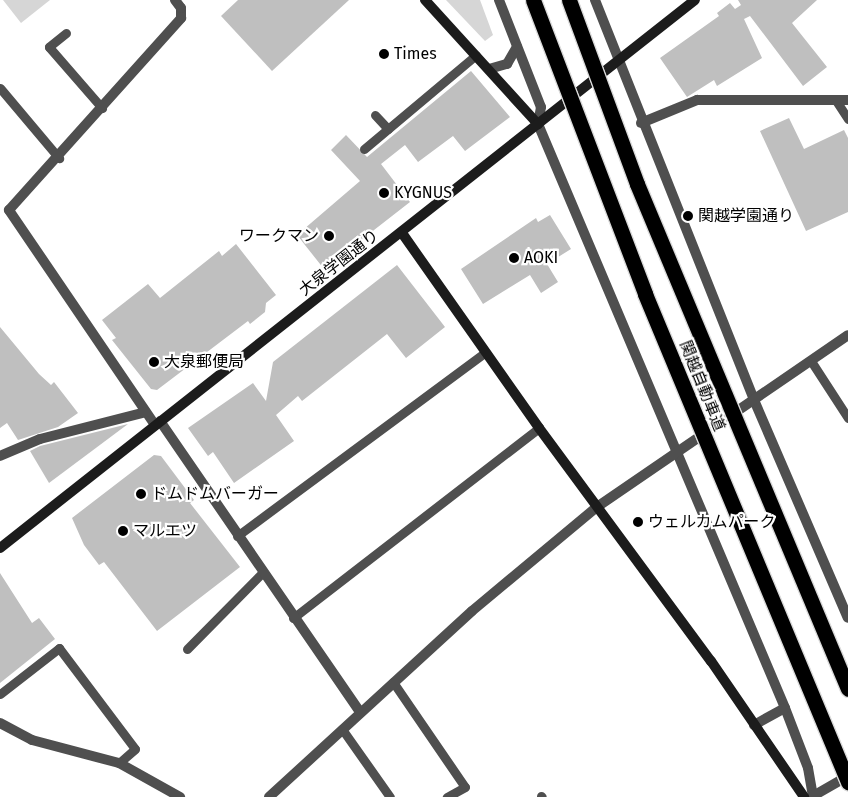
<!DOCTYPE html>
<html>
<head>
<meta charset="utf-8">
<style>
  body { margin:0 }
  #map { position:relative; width:848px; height:797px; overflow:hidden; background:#fff; font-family:"Fira Sans","Noto Sans JP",sans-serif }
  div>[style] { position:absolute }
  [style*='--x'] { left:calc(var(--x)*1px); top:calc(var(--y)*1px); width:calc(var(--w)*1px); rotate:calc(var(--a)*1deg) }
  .green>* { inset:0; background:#d6d6d6 }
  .building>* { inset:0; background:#bfbfbf }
  .lane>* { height:9px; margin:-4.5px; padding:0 4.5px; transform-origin:4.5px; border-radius:4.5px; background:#4f4f4f }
  .street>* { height:10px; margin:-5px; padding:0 5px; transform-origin:5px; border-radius:5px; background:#4f4f4f }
  .secondary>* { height:10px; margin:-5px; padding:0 5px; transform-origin:5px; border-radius:5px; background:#1c1c1c }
  .bridges { filter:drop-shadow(1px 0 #dbdbdb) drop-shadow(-1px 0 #dbdbdb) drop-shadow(0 1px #dbdbdb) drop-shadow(0 -1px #dbdbdb) }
  .highway-bridge>* { height:15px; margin:-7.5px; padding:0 7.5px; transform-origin:7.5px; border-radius:7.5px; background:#000 }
  .dots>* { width:14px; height:14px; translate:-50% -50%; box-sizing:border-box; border:2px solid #fff; border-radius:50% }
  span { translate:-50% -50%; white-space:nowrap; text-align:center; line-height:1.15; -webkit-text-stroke:4.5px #fff; paint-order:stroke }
  .poi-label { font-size:16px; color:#000 }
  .left { translate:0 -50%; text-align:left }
  .right { translate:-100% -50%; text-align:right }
  .street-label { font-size:16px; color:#000 }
</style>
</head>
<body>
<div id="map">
  <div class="green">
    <div style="clip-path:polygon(3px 0,50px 0,21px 23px)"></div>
    <div style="clip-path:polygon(446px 0,480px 0,493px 35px,485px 41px)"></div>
  </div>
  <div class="building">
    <div style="clip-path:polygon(238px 0,349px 0,272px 71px,221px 16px)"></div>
    <div style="clip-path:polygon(738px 0,817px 0,792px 23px,827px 67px,803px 86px,750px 16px,744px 19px,762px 58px,717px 86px,714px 80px,687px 97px,660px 58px,719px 16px,717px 13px,730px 3px,735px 9px,741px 5px)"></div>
    <div style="clip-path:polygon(471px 71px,510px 117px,465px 151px,453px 136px,418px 162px,405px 145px,381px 164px,410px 202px,324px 269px,297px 235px,360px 181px,331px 150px,346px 135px,367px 157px)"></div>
    <div style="clip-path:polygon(789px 118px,804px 149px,844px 130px,848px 138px,848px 212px,806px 231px,760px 131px)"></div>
    <div style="clip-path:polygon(550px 215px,571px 249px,547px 264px,558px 282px,541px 293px,530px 275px,483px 304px,461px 269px,536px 218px,538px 222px)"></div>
    <div style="clip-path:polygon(236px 244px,276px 295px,266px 303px,265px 312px,250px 324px,248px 321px,157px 390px,151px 389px,112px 340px,116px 338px,102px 320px,148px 284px,160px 298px,219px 251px,222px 256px)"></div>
    <div style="clip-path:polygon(397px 265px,445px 327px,406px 358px,387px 334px,302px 401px,298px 396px,276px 415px,294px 441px,234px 483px,213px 452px,208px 456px,188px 428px,253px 383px,266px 401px,273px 362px)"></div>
    <div style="clip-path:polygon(0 327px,39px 374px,51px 385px,54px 382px,78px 413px,58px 427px,18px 440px,7px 423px,0 428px)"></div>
    <div style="clip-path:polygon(128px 424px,49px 483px,30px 451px,40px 446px)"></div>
    <div style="clip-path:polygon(154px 455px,161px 456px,194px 500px,190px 503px,240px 567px,157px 631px,104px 562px,99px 565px,84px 545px,72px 518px)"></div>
    <div style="clip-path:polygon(0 573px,32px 623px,39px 618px,55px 639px,0 683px)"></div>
  </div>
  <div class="lane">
    <div style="--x:66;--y:33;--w:22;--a:141"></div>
    <div style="--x:49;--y:47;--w:81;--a:49"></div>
    <div style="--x:0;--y:88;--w:92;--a:49.9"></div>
    <div style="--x:835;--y:99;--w:24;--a:57"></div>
    <div style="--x:375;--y:115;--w:19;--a:47"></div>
    <div style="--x:364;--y:149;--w:146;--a:-40"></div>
    <div style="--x:811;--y:361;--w:68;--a:57"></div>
    <div style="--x:237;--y:536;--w:307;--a:-36.5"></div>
    <div style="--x:293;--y:618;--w:311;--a:-37.7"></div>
    <div style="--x:187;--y:649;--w:107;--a:-45.4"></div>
    <div style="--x:393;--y:682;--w:127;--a:55.6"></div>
    <div style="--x:465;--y:787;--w:21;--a:151"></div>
    <div style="--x:0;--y:694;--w:75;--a:-37.9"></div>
    <div style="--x:59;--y:648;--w:126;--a:53"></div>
    <div style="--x:135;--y:749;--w:21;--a:139"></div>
    <div style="--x:342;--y:729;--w:83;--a:54.8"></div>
    <div style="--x:541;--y:796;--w:1;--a:45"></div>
  </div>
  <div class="street">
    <div style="--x:499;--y:0;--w:115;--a:68.6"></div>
    <div style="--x:541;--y:107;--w:17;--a:100"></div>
    <div style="--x:538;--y:124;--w:634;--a:67.07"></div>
    <div style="--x:785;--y:708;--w:64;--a:69"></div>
    <div style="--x:808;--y:768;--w:29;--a:80"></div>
    <div style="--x:595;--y:0;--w:430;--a:68.3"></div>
    <div style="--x:754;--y:400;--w:237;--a:66.7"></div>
    <div style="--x:489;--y:69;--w:19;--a:-16"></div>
    <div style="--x:507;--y:64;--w:20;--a:-60"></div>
    <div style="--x:641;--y:123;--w:61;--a:-22.3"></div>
    <div style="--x:697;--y:100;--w:151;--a:0"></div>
    <div style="--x:160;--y:421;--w:353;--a:55.5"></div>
    <div style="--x:155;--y:425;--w:260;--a:-124.2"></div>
    <div style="--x:9;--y:210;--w:258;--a:-48.1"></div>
    <div style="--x:181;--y:18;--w:10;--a:-90"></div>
    <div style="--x:181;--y:8;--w:10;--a:-127"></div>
    <div style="--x:0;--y:456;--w:43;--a:-23"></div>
    <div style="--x:40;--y:439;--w:109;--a:-14.3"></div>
    <div style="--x:0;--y:723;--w:36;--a:28"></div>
    <div style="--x:32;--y:740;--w:90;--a:14.8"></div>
    <div style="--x:119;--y:763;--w:70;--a:29.1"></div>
    <div style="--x:754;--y:725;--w:35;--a:-29"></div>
    <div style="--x:813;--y:796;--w:40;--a:-29.7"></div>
    <div style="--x:269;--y:797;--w:275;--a:-42.5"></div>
    <div style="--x:472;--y:611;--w:163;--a:-39.8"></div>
    <div style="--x:597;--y:507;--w:304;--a:-34.4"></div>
  </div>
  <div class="secondary">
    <div style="--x:425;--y:0;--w:168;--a:47.7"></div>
    <div style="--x:402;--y:233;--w:238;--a:54.9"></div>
    <div style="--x:539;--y:428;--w:290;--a:53.6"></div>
    <div style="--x:711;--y:661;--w:165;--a:55.6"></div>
    <div style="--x:0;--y:548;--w:885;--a:-38.26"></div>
  </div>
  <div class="bridges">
    <div class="highway-bridge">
      <div style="--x:533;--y:0;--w:315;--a:69.1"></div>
      <div style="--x:645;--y:294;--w:529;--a:67.41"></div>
      <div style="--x:569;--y:0;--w:196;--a:69.7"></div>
      <div style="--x:637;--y:184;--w:547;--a:67.32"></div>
    </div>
  </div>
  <div class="dots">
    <div style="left:384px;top:54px;background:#000"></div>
    <div style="left:384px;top:193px;background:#000"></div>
    <div style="left:688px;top:216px;background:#000"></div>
    <div style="left:329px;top:236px;background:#000"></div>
    <div style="left:514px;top:258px;background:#000"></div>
    <div style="left:154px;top:362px;background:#000"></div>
    <div style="left:141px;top:494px;background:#000"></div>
    <div style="left:638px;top:522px;background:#000"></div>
    <div style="left:123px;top:531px;background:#000"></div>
  </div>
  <div class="poi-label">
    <span class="left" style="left:394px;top:54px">Times</span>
    <span class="left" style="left:394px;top:193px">KYGNUS</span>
    <span class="left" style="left:698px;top:216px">関越学園通り</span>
    <span class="right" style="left:319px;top:236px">ワークマン</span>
    <span class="left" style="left:524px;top:258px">AOKI</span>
    <span class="left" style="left:164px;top:362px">大泉郵便局</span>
    <span class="left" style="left:151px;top:494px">ドムドムバーガー</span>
    <span class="left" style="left:648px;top:522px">ウェルカムパーク</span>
    <span class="left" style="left:133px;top:531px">マルエツ</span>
  </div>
  <div class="street-label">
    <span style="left:339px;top:263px;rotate:-38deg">大泉学園通り</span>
    <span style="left:702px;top:386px;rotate:68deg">関越自動車道</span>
  </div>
</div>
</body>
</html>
